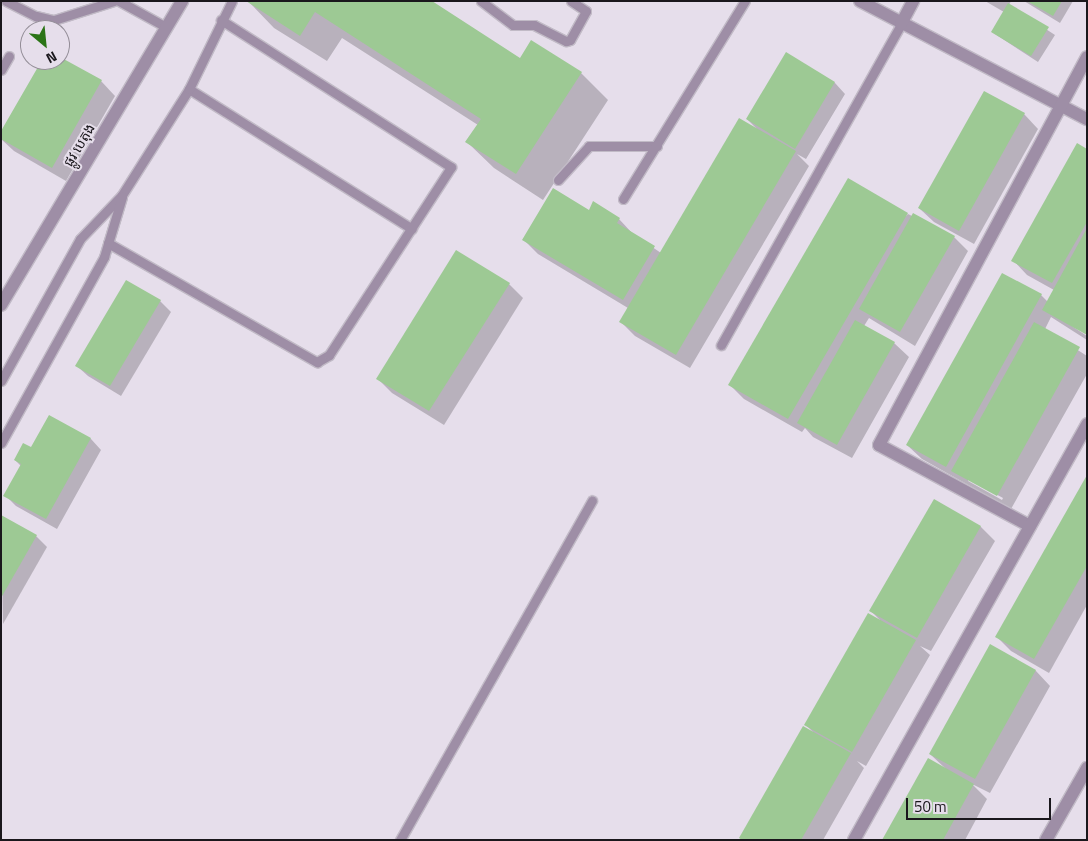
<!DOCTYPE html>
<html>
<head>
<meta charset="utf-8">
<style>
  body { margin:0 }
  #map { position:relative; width:1088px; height:841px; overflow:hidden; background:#e6deeb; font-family:"Titillium Web","Noto Sans Khmer",sans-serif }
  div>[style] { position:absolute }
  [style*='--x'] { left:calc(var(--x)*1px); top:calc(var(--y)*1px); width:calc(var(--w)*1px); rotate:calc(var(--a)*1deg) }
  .shadow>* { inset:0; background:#0003 }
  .building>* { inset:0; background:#9dc994 }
  .roads { filter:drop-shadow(1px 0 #c1bac6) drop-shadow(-1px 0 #c1bac6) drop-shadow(0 1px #c1bac6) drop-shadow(0 -1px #c1bac6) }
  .service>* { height:9px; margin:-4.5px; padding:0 4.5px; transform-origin:4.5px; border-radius:4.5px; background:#9e8ea6 }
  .minor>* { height:12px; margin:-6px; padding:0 6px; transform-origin:6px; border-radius:6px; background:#9e8ea6 }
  span { translate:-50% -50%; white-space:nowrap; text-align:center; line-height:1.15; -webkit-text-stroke:4px #e6deeb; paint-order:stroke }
  .street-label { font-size:14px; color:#1a171c }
  .frame { position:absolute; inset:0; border:2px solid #1a171c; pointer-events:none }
  .north { position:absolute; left:20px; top:20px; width:50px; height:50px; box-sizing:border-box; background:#e6deeb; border:1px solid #948e98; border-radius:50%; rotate:152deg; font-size:14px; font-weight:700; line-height:20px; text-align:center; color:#1a171c }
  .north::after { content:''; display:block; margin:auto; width:18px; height:22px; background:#2b7417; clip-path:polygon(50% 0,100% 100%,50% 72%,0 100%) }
  .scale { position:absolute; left:906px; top:798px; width:145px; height:22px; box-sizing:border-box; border:2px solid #1a171c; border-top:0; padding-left:6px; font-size:15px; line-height:18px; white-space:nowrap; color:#1a171c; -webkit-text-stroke:4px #e6deeb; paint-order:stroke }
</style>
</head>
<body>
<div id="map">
  <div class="shadow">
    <div style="clip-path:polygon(248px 1px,429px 1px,520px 59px,581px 73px,608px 100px,543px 200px,494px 168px,467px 142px,478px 125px,342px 38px,327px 61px,274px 28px)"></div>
    <div style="clip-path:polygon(985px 1px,1011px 1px,1009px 5px,1055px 35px,1038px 62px,992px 32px,1004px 12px)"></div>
    <div style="clip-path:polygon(1024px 1px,1073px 1px,1060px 23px)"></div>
    <div style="clip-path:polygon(787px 54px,835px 83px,845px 94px,806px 159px,797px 154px,809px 166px,690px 368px,635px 336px,621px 322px,628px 308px,538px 254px,523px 239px,589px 211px,619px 219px,633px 234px,661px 253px,758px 130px,747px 119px)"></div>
    <div style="clip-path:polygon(60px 58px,101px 81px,115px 96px,66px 181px,14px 151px,1px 139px,44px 60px)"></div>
    <div style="clip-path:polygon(1024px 114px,1038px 129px,974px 244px,934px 222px,919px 208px)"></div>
    <div style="clip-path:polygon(evenodd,1087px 150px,1087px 333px,1058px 317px,1087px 336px,1087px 340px,1051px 317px,1045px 329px,1087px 356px,1087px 374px,1011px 509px,922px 459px,907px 445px,1041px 295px,1048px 302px,1054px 290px,1027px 275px,1013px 260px,1087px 150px,968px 479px,1003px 498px,1002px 500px,968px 481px,968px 479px)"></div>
    <div style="clip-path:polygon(908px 214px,954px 237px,968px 251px,915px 346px,869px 318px,864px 326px,894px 343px,909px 357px,852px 458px,813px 437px,805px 428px,802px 432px,744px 399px,729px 384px)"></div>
    <div style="clip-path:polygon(509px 284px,523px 298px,444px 425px,392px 393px,377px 378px)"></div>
    <div style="clip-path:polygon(160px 301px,171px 312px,121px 396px,88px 376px,77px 366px)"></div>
    <div style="clip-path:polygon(49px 416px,91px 439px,101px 450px,57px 529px,16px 506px,5px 495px,21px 466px,15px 460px,31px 449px)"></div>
    <div style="clip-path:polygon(1087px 478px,1087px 605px,1049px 673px,1011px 651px,997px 637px)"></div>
    <div style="clip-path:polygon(934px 501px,981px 527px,995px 541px,931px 651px,920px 646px,930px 655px,866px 766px,857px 761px,864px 768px,823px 840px,742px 840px,813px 732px,806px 725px,880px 620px,871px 611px)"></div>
    <div style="clip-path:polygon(1px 517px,36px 536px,47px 547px,3px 624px)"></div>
    <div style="clip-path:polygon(991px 646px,1036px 671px,1050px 686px,990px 793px,972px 784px,987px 799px,965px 840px,884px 840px,946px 769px,930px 754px)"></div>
  </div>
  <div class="building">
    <div style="clip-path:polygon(246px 1px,432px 1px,520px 58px,531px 40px,582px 72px,516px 174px,465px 142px,481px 119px,315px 12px,300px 36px)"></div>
    <div style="clip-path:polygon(1027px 1px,1062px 1px,1053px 16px)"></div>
    <div style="clip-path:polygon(1008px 3px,1049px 27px,1031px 56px,991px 32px)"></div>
    <div style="clip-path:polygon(786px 52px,835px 82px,795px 149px,746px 119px)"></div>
    <div style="clip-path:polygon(60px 57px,102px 80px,52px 168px,1px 139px,1px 131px,42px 60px,60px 60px)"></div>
    <div style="clip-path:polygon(984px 91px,1025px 113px,959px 231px,918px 208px)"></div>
    <div style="clip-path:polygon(739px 118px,796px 151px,676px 355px,619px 322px)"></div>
    <div style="clip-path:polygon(1077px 143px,1087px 149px,1087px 222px,1052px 283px,1011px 261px)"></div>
    <div style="clip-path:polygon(848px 178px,908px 213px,788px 419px,728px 385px)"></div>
    <div style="clip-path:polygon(553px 188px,589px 210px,593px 201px,620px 218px,617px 223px,655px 246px,623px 300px,522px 240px)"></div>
    <div style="clip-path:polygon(913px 213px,955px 236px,900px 332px,859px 309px)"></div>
    <div style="clip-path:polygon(1087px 228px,1087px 335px,1042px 310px)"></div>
    <div style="clip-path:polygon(456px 250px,510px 283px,429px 411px,376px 379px)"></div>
    <div style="clip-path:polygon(1002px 273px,1042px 294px,946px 467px,906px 445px)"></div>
    <div style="clip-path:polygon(126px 280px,161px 300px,110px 386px,75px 366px)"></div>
    <div style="clip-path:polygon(855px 320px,895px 342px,837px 445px,797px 423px)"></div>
    <div style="clip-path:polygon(1034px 322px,1080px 347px,997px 496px,951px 471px)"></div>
    <div style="clip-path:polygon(49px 415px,91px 438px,46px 519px,3px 496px,21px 464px,14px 460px,23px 443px,31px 447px)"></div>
    <div style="clip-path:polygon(1087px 475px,1087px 566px,1034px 659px,995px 637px)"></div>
    <div style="clip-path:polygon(934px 499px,981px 526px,917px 638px,869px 611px)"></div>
    <div style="clip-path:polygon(1px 515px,37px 535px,1px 598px)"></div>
    <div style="clip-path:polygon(868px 613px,916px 640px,852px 752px,804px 725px)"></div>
    <div style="clip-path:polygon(990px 644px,1036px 670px,975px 779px,929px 754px)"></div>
    <div style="clip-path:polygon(803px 726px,851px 753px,801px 840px,742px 840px,739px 838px)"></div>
    <div style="clip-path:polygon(928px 758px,974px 784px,943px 840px,882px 840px)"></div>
  </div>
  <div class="roads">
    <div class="service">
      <div style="--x:6;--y:1;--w:34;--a:27"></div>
      <div style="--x:36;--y:16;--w:18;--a:13"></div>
      <div style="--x:54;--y:20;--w:63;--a:-17.6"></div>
      <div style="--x:119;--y:1;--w:54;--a:29"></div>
      <div style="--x:481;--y:1;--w:40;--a:37"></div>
      <div style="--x:513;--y:25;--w:21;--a:0"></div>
      <div style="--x:534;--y:25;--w:36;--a:27"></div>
      <div style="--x:566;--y:41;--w:4;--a:-14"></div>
      <div style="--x:570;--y:40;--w:33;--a:-61"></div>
      <div style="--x:586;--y:11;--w:18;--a:-146"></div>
      <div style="--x:1;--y:70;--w:16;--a:-60"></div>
      <div style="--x:189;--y:89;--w:263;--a:32.1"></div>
      <div style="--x:558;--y:180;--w:46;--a:-47.6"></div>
      <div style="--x:589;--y:146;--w:68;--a:0"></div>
      <div style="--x:623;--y:199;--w:233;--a:-58.4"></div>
      <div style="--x:108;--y:243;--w:241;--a:29.7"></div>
      <div style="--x:317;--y:362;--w:14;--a:-30"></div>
      <div style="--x:329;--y:355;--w:224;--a:-57"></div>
      <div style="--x:451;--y:167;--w:273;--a:-147.4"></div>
      <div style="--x:721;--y:345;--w:368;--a:-60.7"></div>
      <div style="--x:1;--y:381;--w:162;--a:-60.9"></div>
      <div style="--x:80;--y:239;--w:61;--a:-46.3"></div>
      <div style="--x:122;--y:195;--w:125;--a:-57.7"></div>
      <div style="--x:189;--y:89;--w:98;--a:-64"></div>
      <div style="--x:1;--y:443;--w:213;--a:-61"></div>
      <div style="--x:104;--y:257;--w:63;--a:-73.3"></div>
      <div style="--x:400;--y:840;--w:390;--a:-60.5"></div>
    </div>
    <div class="minor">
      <div style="--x:860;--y:1;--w:256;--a:27.5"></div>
      <div style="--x:901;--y:24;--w:26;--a:-62"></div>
      <div style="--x:1;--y:305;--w:354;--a:-59.2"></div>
      <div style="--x:1030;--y:526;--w:171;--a:-151.8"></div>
      <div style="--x:879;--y:445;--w:440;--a:-61.8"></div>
      <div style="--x:854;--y:840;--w:477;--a:-60.7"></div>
      <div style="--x:1046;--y:840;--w:83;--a:-60.3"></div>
    </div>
  </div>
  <div class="street-label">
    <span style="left:79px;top:145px;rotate:-59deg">ផ្លូវ បេតុង</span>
  </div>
  <div class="frame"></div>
  <div class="north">N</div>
  <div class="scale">50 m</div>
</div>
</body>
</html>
